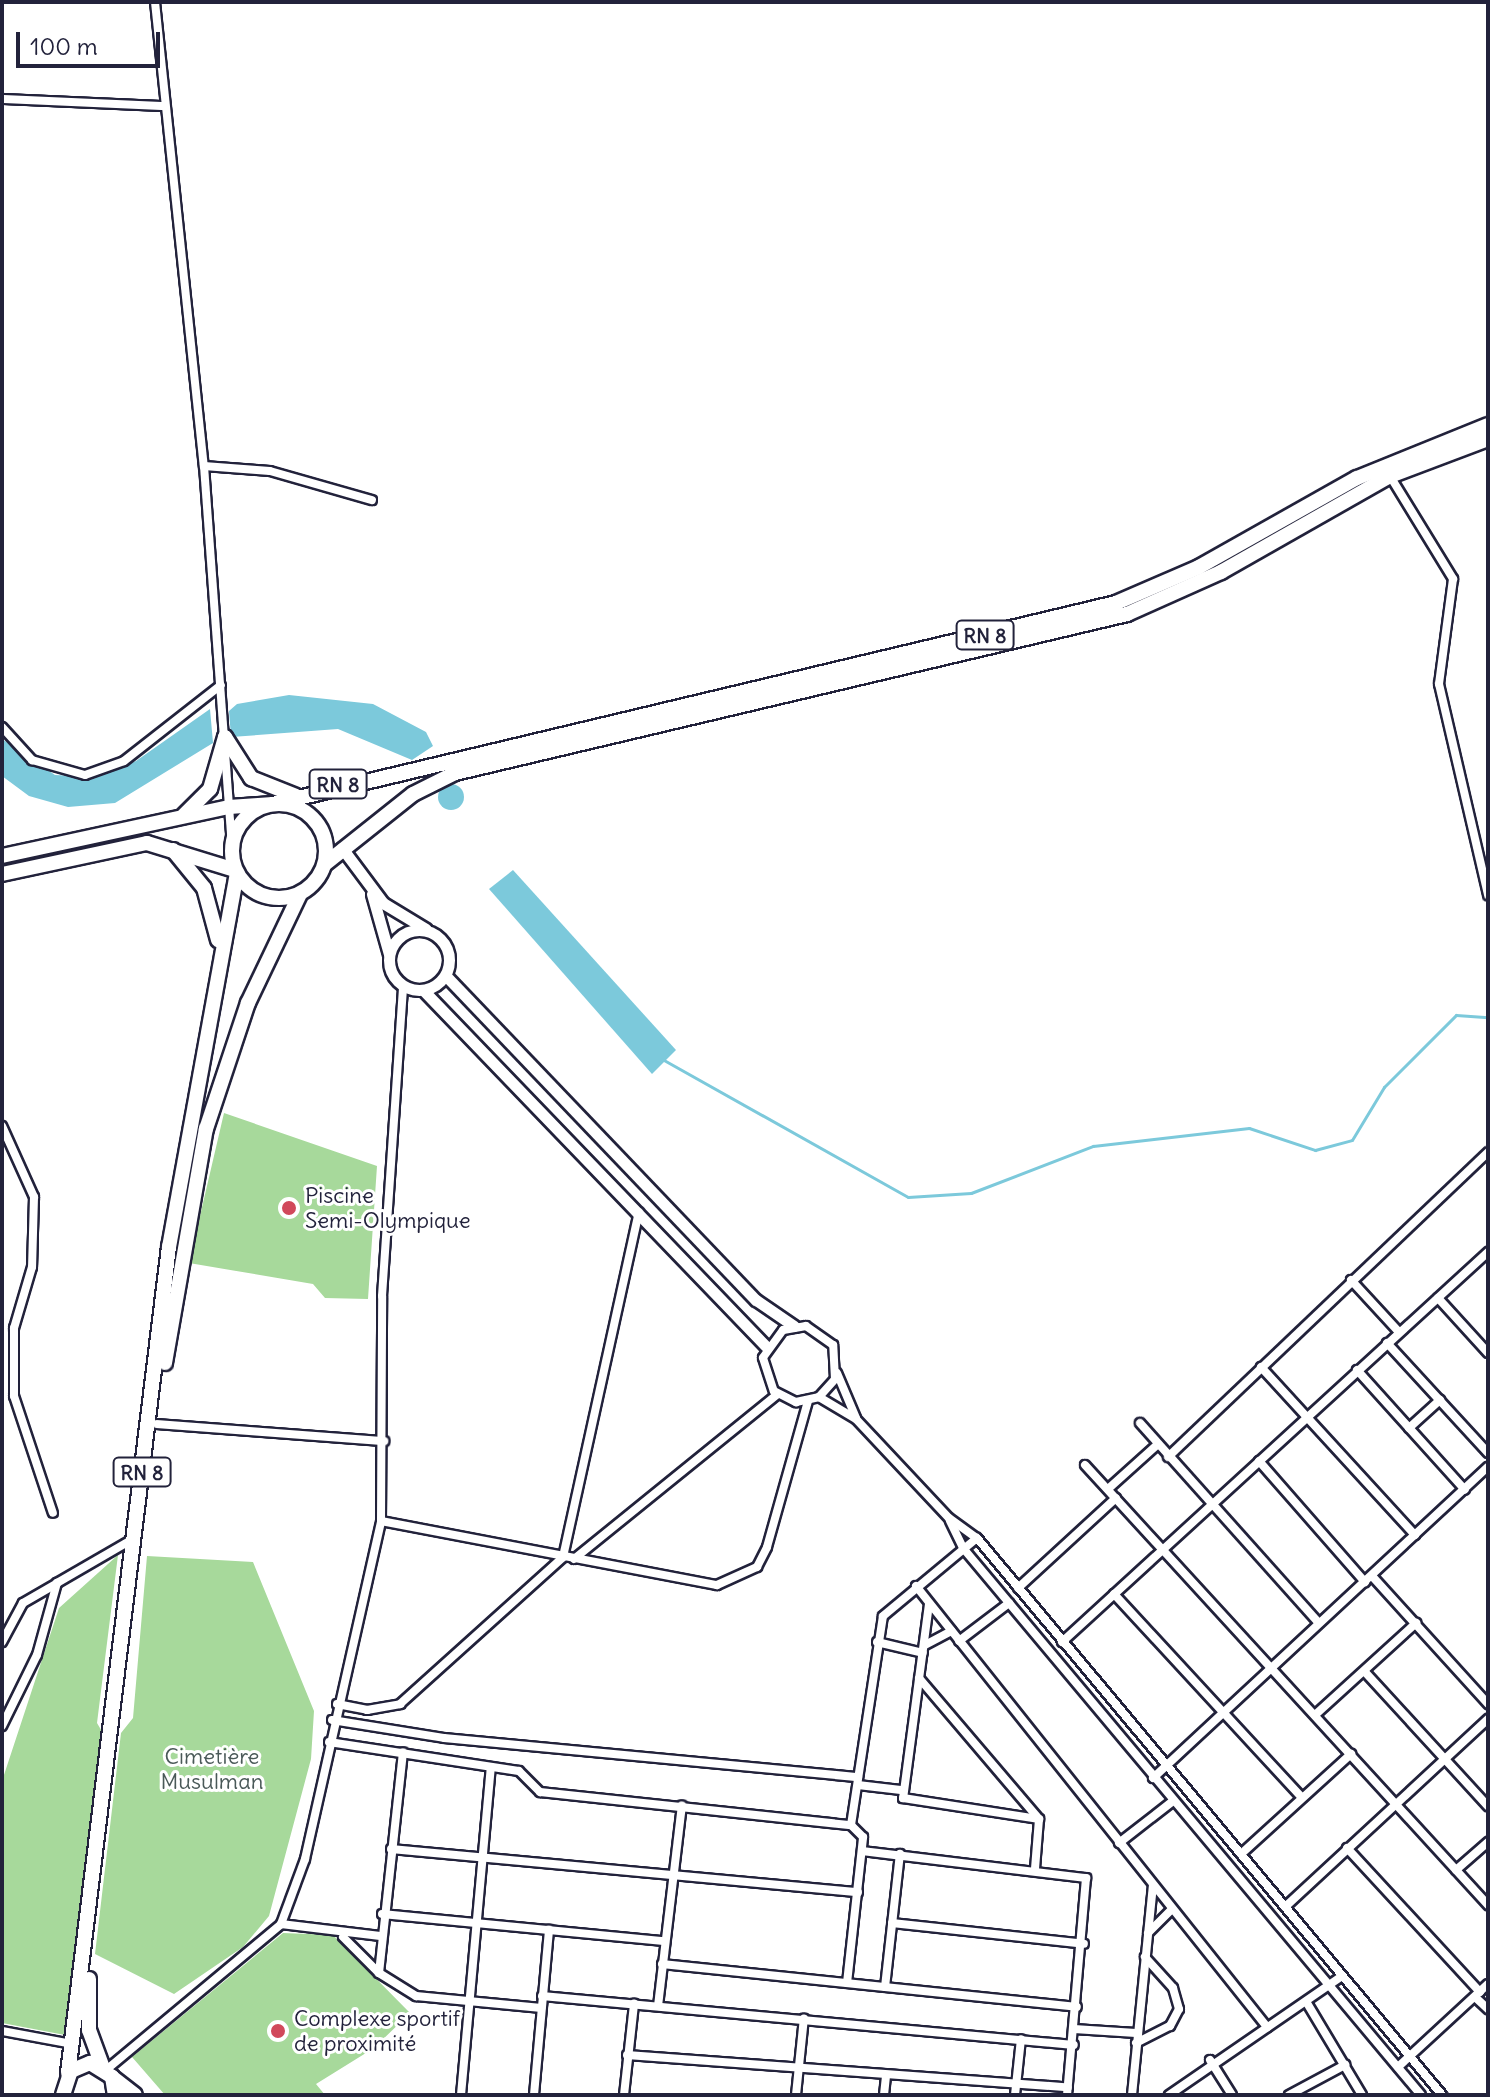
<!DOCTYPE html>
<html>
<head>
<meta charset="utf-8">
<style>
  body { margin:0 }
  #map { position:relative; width:1490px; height:2097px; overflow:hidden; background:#fff; font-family:Delius,sans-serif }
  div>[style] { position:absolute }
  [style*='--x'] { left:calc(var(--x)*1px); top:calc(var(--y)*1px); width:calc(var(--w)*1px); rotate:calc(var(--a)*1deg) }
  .green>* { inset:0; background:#a7d99b }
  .water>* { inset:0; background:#7cc9db }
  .round { border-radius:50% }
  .stream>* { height:3px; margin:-1.5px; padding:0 1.5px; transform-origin:1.5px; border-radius:1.5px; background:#7cc9db }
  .roads { filter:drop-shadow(2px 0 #22223b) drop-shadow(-2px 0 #22223b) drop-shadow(0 2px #22223b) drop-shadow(0 -2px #22223b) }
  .minor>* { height:8px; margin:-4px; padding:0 4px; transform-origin:4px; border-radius:4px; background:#fff }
  .tertiary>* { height:11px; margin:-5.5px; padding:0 5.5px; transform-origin:5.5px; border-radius:5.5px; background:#fff }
  .tertiary>.ring { margin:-5.5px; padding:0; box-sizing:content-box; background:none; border:11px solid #fff; border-radius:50% }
  .primary>* { height:14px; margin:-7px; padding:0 7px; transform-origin:7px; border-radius:7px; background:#fff }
  .trunk>* { height:14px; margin:-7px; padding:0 7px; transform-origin:7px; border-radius:7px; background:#fff }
  .trunk>.ring { margin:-7px; padding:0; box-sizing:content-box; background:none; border:14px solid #fff; border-radius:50% }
  .dots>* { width:22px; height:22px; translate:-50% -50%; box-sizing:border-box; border:4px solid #fff; border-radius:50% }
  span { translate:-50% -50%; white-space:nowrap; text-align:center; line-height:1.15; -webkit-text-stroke:6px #fff; paint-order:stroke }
  .shield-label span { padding:2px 6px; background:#fff; border:2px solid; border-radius:6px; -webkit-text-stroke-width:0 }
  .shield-label { font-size:20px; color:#22223b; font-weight:700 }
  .poi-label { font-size:22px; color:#22223b }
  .left { translate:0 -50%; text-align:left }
  .park-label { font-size:22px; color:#4a5958 }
  .frame { position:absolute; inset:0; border:4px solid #22223b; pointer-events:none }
  .scale { position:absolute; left:16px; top:32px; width:144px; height:36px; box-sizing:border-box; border:4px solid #22223b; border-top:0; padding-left:10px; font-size:24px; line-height:28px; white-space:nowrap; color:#22223b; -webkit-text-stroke:6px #fff; paint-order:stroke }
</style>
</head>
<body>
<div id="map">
  <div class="green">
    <div style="clip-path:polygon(224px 1113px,377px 1166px,368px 1299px,325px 1298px,313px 1284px,189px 1263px)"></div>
    <div style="clip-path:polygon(118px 1555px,97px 1723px,107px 1740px,65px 2035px,2px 2023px,2px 1781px,59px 1608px)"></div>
    <div style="clip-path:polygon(147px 1556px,253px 1562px,314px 1711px,311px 1759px,269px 1916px,243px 1947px,174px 1994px,95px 1954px,121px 1733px,133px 1718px)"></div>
    <div style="clip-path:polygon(283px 1933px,333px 1935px,410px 2013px,374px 2048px,316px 2084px,325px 2095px,165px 2095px,132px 2057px)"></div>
  </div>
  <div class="water">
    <div style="clip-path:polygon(289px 695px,373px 704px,426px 732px,433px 746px,412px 760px,338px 729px,231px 737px,229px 711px,237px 704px)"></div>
    <div style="clip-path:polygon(210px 709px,213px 743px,115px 803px,68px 807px,29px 796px,2px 776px,2px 739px,55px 775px,98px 777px,136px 761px)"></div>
    <div class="round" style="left:438px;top:784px;width:26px;height:26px"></div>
    <div style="clip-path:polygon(513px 870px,676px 1050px,652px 1074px,489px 889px)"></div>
  </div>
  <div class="stream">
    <div style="--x:662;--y:1059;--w:282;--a:29.3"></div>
    <div style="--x:908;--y:1197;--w:63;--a:-3.6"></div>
    <div style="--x:971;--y:1193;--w:131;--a:-21.1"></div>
    <div style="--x:1093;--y:1146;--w:157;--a:-6.6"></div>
    <div style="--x:1249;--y:1128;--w:70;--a:18.4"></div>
    <div style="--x:1315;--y:1150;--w:38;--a:-15"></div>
    <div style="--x:1352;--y:1140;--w:62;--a:-58.9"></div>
    <div style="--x:1384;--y:1087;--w:102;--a:-45"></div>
    <div style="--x:1456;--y:1015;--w:32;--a:4"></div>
  </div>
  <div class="roads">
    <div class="minor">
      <div style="--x:155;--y:2;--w:467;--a:84"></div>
      <div style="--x:204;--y:466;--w:385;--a:85.8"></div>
      <div style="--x:2;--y:99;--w:161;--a:2.5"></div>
      <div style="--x:204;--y:466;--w:66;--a:4.3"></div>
      <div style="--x:270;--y:471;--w:106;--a:15.9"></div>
      <div style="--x:1390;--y:476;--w:121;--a:58.5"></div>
      <div style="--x:1453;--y:579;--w:106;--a:97.6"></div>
      <div style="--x:1439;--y:684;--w:217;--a:76.9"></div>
      <div style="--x:2;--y:727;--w:45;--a:47.7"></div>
      <div style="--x:32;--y:760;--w:55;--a:15.8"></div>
      <div style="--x:85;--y:775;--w:41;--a:-19.7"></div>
      <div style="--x:124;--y:761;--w:123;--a:-38.1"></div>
      <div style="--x:2;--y:1126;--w:78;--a:65.7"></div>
      <div style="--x:34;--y:1197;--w:70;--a:91.6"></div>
      <div style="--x:32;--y:1267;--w:64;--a:106.4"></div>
      <div style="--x:14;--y:1328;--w:68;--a:90"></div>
      <div style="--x:14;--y:1396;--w:123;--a:71.6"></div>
      <div style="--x:1351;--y:1280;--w:71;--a:47.3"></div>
      <div style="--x:1438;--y:1298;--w:74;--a:47.7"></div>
      <div style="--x:1387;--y:1343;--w:149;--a:47.4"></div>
      <div style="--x:1261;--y:1367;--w:228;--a:47.5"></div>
      <div style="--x:1357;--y:1370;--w:161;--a:48"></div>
      <div style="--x:837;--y:1373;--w:49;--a:67.1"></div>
      <div style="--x:819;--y:1397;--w:24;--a:-48"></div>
      <div style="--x:835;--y:1379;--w:34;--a:-93"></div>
      <div style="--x:833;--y:1345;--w:33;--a:-145"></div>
      <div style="--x:806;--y:1326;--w:23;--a:170"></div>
      <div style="--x:783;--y:1330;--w:34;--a:126"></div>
      <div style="--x:763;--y:1358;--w:35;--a:72"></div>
      <div style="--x:774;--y:1391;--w:25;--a:27"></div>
      <div style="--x:796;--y:1402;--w:24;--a:-12"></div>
      <div style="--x:819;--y:1397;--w:43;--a:30.7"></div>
      <div style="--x:856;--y:1419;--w:136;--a:46.8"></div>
      <div style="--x:949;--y:1518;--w:34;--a:36"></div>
      <div style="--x:977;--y:1538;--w:726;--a:50.14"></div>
      <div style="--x:1140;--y:1423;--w:267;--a:48.2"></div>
      <div style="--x:157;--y:1424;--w:228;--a:4.3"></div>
      <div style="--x:1409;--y:1428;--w:42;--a:-42.1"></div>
      <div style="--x:1168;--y:1457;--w:442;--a:-43.6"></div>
      <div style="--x:1259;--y:1461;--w:161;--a:48.8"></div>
      <div style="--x:1085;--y:1465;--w:597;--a:47.51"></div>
      <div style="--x:1108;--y:1489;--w:67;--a:-42"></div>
      <div style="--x:381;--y:1521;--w:342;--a:10.8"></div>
      <div style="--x:717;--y:1585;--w:44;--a:-24.2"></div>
      <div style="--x:757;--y:1567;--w:22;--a:-63"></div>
      <div style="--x:767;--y:1547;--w:152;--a:-74.3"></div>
      <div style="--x:950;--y:1521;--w:30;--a:64"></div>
      <div style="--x:963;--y:1548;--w:713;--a:50.06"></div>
      <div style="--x:574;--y:1559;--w:262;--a:-39"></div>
      <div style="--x:1372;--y:1576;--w:173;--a:47.8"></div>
      <div style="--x:916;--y:1586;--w:564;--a:51.48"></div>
      <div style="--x:1018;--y:1588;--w:133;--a:-42.6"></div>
      <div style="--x:1114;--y:1594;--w:277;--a:47.3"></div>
      <div style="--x:929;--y:1604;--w:196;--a:97.6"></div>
      <div style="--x:903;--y:1798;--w:138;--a:8.8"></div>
      <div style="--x:959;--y:1641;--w:63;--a:-37.2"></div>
      <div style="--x:2;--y:1642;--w:44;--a:-61.7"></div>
      <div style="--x:23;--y:1603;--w:39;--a:-30"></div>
      <div style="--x:877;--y:1642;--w:47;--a:13.4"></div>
      <div style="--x:1062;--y:1642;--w:578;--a:-42.47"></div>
      <div style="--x:925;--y:1645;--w:30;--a:-28"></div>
      <div style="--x:1365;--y:1672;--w:182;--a:47.5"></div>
      <div style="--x:919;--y:1678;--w:185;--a:49.6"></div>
      <div style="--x:1039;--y:1819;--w:50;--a:94.6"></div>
      <div style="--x:337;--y:1704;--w:31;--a:11"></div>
      <div style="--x:367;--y:1710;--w:34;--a:-10"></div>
      <div style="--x:400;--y:1704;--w:219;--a:-42"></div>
      <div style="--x:563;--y:1557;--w:353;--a:-77.6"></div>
      <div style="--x:1315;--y:1715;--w:137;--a:-42.3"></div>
      <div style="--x:332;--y:1720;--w:113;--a:9.1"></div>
      <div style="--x:444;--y:1738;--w:416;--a:5.4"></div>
      <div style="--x:2;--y:1726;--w:79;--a:-63.8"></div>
      <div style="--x:37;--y:1655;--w:75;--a:-74.5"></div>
      <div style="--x:57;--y:1583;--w:88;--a:-30.1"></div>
      <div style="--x:329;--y:1742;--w:192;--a:8.7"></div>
      <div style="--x:519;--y:1771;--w:30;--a:45"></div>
      <div style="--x:540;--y:1792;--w:313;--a:6.1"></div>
      <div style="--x:851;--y:1825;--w:211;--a:-81.3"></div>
      <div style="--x:883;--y:1616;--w:122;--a:-39.7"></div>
      <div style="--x:1153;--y:1778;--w:457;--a:-42.9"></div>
      <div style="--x:858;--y:1785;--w:43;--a:6.6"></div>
      <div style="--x:1119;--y:1843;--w:68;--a:-37.9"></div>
      <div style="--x:1347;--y:1848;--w:196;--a:47.3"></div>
      <div style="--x:391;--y:1849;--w:469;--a:5.3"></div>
      <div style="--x:862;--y:1851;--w:226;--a:6.9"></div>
      <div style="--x:1086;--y:1878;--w:218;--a:95"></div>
      <div style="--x:1241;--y:1854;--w:149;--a:-42.3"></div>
      <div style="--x:1456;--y:1870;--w:43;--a:-41.2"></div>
      <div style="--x:1285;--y:1907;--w:277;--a:-42.8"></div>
      <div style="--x:382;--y:1914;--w:283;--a:5.5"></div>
      <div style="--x:892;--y:1923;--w:193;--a:6.2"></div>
      <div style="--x:281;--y:1924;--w:100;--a:6.9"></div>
      <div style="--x:1148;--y:1933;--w:34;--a:-45"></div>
      <div style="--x:343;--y:1937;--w:51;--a:45"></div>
      <div style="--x:379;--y:1973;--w:44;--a:31.9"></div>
      <div style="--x:416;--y:1996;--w:126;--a:5.5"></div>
      <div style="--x:662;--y:1964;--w:417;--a:5.9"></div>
      <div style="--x:379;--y:1973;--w:222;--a:-83.8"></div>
      <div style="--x:847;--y:1983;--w:147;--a:-83.7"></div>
      <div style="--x:863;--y:1837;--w:17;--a:-135"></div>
      <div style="--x:885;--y:1987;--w:134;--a:-83.6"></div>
      <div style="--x:542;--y:1996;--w:534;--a:5.26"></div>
      <div style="--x:1475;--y:1997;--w:18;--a:43"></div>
      <div style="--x:1307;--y:2003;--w:107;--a:59.1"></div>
      <div style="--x:658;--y:2006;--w:202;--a:-83.2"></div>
      <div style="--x:1074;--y:2029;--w:62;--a:3.7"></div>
      <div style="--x:2;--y:2031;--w:71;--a:10.5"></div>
      <div style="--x:1136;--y:2043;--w:38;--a:-27"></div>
      <div style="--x:1170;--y:2026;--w:19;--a:-62"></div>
      <div style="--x:1179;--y:2009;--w:22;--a:-106"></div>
      <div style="--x:1173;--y:1988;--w:42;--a:-132.1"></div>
      <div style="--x:627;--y:2055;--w:442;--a:4.2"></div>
      <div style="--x:1210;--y:2060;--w:41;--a:57.8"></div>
      <div style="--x:1398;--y:2067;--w:122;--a:-42.7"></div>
      <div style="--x:106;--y:2070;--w:228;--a:-39.8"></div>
      <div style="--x:281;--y:1924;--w:69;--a:-69.7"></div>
      <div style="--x:305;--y:1859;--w:346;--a:-77.3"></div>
      <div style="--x:381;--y:1521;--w:225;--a:-89.7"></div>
      <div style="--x:382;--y:1296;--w:310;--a:-86.1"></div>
      <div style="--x:461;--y:2095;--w:329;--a:-84.8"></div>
      <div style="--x:534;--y:2095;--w:166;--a:-84.8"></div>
      <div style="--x:624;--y:2095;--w:92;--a:-83.7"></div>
      <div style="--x:796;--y:2095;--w:77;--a:-84.1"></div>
      <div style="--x:884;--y:2095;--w:19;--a:-84"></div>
      <div style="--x:1015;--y:2095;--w:56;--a:-83.9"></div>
      <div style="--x:1132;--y:2095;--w:210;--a:-84.3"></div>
      <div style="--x:1169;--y:2095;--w:210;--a:-34.5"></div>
      <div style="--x:1289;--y:2095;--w:64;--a:-28.2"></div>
    </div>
    <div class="tertiary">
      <div style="--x:342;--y:848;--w:69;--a:53.3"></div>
      <div style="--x:383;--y:903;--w:50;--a:31.2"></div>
      <div style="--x:372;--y:894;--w:62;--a:74.2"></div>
      <div class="ring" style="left:389px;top:930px;width:49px;height:49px"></div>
      <div style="--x:446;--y:976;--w:448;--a:46.3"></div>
      <div style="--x:756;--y:1300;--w:46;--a:34.4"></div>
      <div style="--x:424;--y:991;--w:493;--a:46.1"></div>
    </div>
    <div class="primary">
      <div style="--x:112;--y:2077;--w:29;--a:38"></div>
      <div style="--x:63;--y:2095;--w:25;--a:-72"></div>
      <div style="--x:71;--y:2071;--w:21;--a:-23"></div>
      <div style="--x:90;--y:2063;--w:26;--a:32"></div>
      <div style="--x:112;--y:2077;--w:18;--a:81"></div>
    </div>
    <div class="trunk">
      <div style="--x:225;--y:737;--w:49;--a:57.6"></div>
      <div style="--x:251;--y:778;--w:48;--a:21.8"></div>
      <div class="ring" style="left:232px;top:804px;width:80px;height:80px"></div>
      <div style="--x:184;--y:815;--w:37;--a:-45"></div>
      <div style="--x:210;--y:789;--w:54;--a:-73.9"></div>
      <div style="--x:173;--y:850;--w:49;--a:50.8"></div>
      <div style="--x:204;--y:888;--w:54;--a:74.9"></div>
      <div style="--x:2;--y:856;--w:232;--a:-12.2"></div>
      <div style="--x:229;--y:807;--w:44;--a:-3.9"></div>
      <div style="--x:273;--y:804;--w:867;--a:-13.41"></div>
      <div style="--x:1116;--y:603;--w:90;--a:-23.4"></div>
      <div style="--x:1199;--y:567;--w:181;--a:-29.4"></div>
      <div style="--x:1357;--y:478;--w:141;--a:-22"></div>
      <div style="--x:325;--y:864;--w:112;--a:-38.5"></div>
      <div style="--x:413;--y:794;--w:47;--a:-26.6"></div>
      <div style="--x:455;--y:773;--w:691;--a:-13.31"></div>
      <div style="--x:1127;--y:614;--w:103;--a:-24.1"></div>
      <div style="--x:1221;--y:572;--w:194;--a:-29.6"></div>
      <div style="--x:1390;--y:476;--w:105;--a:-20.7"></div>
      <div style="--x:2;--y:874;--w:148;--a:-12.1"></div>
      <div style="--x:147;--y:843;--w:92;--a:17.1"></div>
      <div style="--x:165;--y:1363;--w:238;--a:-80.1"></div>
      <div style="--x:206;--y:1129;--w:133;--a:-71.6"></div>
      <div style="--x:248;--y:1003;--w:121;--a:-64.5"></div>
      <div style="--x:89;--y:1979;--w:51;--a:90"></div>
      <div style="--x:89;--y:2030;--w:40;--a:69.8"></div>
      <div style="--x:68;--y:2073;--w:832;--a:-83.03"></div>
      <div style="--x:169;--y:1247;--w:380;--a:-79.7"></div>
    </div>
  </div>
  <div class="dots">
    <div style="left:289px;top:1208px;background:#d1495b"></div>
    <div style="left:278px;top:2031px;background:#d1495b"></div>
  </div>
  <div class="shield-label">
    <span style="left:985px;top:635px">RN 8</span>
    <span style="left:338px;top:784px">RN 8</span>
    <span style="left:142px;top:1472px">RN 8</span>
  </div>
  <div class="poi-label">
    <span class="left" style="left:305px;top:1208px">Piscine<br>Semi-Olympique</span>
    <span class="left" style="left:294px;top:2031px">Complexe sportif<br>de proximité</span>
  </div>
  <div class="park-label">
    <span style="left:212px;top:1769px">Cimetière<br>Musulman</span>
  </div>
  <div class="frame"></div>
  <div class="scale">100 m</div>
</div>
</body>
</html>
